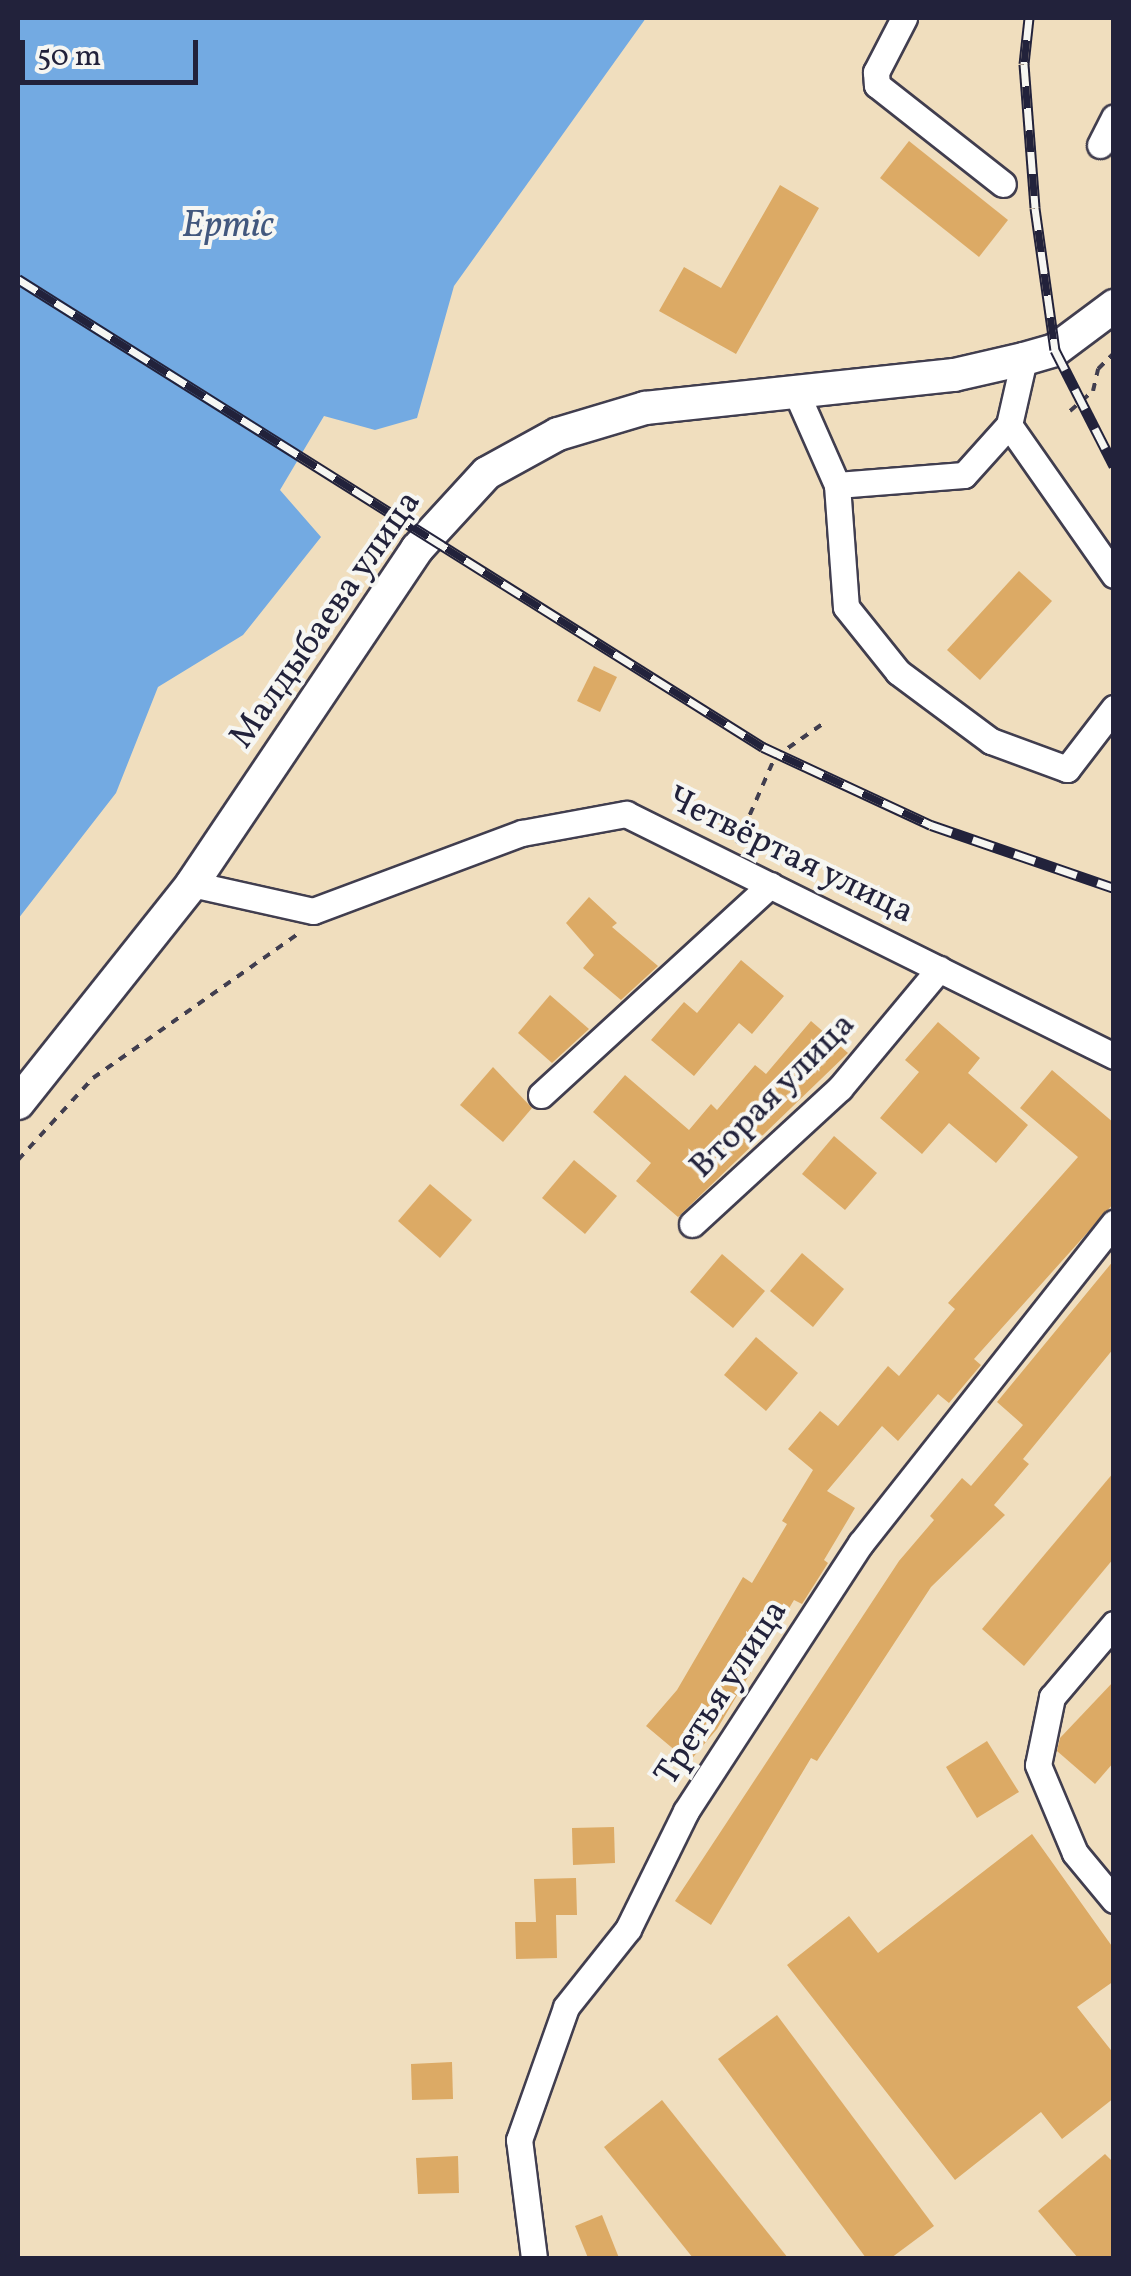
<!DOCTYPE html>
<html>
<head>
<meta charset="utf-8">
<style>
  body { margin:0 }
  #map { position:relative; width:1131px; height:2276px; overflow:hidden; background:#f0debe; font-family:Vollkorn,serif }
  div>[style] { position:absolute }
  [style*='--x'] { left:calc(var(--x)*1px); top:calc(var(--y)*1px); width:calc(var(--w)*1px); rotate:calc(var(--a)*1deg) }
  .water>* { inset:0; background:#73aae2 }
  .building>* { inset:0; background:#dcaa65 }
  .path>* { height:4px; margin-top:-2px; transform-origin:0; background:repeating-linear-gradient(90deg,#413e4f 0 8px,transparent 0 16px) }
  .roads { filter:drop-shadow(2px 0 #413e4f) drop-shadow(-2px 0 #413e4f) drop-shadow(0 2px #413e4f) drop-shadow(0 -2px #413e4f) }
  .minor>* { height:25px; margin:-12.5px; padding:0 12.5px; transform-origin:12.5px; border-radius:12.5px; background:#fff }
  .major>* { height:32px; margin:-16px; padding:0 16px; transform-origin:16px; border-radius:16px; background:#fff }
  .rail>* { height:11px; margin-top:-5.5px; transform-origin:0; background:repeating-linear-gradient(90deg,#f6f6f2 0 22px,#22223b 0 44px); box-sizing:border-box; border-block:2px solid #22223b }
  span { translate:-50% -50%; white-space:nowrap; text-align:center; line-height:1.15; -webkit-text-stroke:8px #f6f6f2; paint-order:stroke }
  .street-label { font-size:35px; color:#22223b }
  .water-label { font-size:38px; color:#42587e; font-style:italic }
  .frame { position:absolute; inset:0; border:20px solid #22223b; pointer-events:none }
  .scale { position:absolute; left:20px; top:40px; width:178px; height:45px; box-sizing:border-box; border:5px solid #22223b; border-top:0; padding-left:12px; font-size:30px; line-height:35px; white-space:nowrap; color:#22223b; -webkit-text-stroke:8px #f6f6f2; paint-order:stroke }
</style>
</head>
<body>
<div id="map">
  <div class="water">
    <div style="clip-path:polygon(18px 18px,646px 18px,454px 286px,417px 418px,375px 430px,324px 416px,280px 490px,321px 537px,243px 635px,158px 687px,116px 793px,18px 919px)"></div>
  </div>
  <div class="building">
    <div style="clip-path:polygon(909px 141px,1008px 220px,979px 257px,880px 178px)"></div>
    <div style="clip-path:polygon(780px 185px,819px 208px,736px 354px,659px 311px,684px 267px,721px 288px)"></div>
    <div style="clip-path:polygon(1019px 571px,1052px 601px,980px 680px,947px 650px)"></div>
    <div style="clip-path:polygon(594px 666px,617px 677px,600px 712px,577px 701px)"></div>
    <div style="clip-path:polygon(589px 897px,617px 923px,612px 927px,658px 966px,621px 1000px,583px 968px,594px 955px,566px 923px)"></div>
    <div style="clip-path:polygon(741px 960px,784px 996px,752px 1034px,739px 1023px,694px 1076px,651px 1040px,684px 1002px,697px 1013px)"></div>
    <div style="clip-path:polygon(550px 995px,589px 1029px,552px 1063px,518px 1033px)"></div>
    <div style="clip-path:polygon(811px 1021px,848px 1053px,678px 1217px,636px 1181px,651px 1163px,593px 1112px,625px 1075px,689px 1130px,711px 1104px,717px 1110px,755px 1065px,766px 1074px)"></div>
    <div style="clip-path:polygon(938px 1022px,980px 1058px,968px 1073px,1028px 1125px,996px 1163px,949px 1123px,922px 1154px,880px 1118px,919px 1072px,905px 1060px)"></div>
    <div style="clip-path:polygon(493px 1067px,532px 1108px,503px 1142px,460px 1105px)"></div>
    <div style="clip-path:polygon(1052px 1070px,1114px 1123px,1114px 1203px,974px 1359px,981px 1365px,949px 1403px,938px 1394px,898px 1441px,882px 1426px,827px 1491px,855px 1508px,824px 1560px,828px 1563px,802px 1604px,794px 1600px,717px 1729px,689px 1762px,646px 1726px,677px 1690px,743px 1577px,752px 1583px,787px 1524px,782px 1521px,813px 1470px,788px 1449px,820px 1411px,838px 1426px,888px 1366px,899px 1376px,955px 1309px,948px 1303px,1078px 1157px,1020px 1108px)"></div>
    <div style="clip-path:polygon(834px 1136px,877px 1173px,845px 1210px,802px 1174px)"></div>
    <div style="clip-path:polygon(574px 1160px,617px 1196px,585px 1234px,542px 1198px)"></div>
    <div style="clip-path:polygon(430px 1184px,472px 1220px,440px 1258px,398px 1221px)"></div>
    <div style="clip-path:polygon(802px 1253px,844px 1289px,813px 1327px,770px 1291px)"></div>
    <div style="clip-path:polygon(722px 1254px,765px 1291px,733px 1328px,690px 1292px)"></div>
    <div style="clip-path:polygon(1114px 1260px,1114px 1348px,1023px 1459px,1029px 1464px,994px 1505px,1005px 1515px,931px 1587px,817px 1761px,811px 1758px,711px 1925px,675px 1901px,899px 1561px,934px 1520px,930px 1516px,962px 1478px,971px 1486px,1023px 1425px,997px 1402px)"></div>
    <div style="clip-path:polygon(756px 1337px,798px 1373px,766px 1411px,724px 1375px)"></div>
    <div style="clip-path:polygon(1114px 1472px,1114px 1558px,1024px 1666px,982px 1629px)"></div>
    <div style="clip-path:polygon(1114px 1681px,1114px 1762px,1095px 1784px,1057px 1751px,1060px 1738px)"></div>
    <div style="clip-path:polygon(987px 1741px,1019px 1792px,977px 1818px,946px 1767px)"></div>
    <div style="clip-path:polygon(614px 1827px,615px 1863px,573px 1865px,572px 1828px)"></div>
    <div style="clip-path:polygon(1032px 1834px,1114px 1949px,1114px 1981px,1077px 2007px,1114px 2054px,1114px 2098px,1062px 2139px,1041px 2112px,955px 2180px,787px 1965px,849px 1916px,878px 1953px)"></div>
    <div style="clip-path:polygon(576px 1878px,577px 1915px,556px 1915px,557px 1958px,516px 1959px,515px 1922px,536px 1922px,534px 1879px)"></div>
    <div style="clip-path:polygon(777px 2015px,934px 2226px,891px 2258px,866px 2258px,718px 2059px)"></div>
    <div style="clip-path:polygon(452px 2062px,453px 2099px,412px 2100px,411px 2064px)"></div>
    <div style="clip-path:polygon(662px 2100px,788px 2258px,693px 2258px,604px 2147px)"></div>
    <div style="clip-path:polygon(1105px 2154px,1114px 2163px,1114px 2258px,1078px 2258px,1038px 2211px)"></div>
    <div style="clip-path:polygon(458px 2156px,459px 2193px,418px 2194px,416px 2158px)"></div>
    <div style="clip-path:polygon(602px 2215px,619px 2258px,588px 2258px,575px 2226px)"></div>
  </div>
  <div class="path">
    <div style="--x:1070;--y:411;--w:30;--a:-41"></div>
    <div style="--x:1093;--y:391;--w:23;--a:-77"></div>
    <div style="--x:1098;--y:369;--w:23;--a:-45"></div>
    <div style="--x:737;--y:844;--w:95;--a:-66.4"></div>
    <div style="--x:775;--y:757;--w:60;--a:-34.8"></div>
    <div style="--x:18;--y:1160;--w:111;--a:-47.6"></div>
    <div style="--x:93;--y:1078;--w:254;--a:-35.1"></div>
  </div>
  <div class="roads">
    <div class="minor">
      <div style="--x:904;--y:18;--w:61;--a:117.4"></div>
      <div style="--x:876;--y:72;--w:13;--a:86"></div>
      <div style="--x:877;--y:85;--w:160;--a:38.2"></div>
      <div style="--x:1100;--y:145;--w:31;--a:-63"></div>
      <div style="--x:1024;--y:359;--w:68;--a:102.8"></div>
      <div style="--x:1009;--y:425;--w:183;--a:55"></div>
      <div style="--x:796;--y:392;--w:102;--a:66.2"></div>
      <div style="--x:837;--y:485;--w:122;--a:85.8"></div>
      <div style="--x:846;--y:607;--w:83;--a:51.3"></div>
      <div style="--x:898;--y:672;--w:116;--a:36.6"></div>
      <div style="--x:991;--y:741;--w:81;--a:20.2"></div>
      <div style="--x:1067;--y:769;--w:77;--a:-52.4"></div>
      <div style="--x:837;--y:485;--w:127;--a:-4.5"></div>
      <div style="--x:964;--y:475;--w:67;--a:-48"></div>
      <div style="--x:192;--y:884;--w:124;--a:12.6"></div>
      <div style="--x:313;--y:911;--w:223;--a:-20.5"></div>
      <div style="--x:522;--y:833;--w:106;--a:-10.4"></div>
      <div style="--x:626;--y:814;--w:545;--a:26.38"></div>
      <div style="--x:541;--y:1095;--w:311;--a:-42.5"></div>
      <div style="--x:692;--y:1224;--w:201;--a:-42.6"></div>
      <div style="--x:840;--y:1088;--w:155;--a:-50.2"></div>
      <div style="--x:1114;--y:1624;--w:96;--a:130.3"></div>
      <div style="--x:1052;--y:1697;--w:69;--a:101.6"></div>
      <div style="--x:1038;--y:1765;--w:95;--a:67.2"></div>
      <div style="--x:1075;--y:1853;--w:61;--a:50.3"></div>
      <div style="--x:534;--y:2258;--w:119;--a:-97.2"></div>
      <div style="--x:519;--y:2140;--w:141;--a:-70.5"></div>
      <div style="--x:566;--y:2007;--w:100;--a:-51.5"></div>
      <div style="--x:628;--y:1929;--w:131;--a:-63.8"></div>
      <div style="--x:686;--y:1811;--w:320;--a:-56.9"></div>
      <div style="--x:861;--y:1543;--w:408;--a:-51.7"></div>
    </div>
    <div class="major">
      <div style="--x:18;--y:1103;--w:280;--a:-51.5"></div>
      <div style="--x:192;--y:884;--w:404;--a:-56.1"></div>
      <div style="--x:417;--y:549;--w:103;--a:-47.4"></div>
      <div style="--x:487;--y:473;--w:81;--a:-28.8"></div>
      <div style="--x:558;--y:434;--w:91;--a:-16.6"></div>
      <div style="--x:645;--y:408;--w:311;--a:-6.1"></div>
      <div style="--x:954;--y:375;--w:72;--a:-12.9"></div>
      <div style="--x:1024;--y:359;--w:32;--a:-16"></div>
      <div style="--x:1055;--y:350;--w:74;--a:-36.7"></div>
    </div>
  </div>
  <div class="rail">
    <div style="--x:1029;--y:18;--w:46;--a:96.2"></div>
    <div style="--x:1024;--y:64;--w:144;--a:85.6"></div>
    <div style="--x:1035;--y:208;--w:143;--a:82"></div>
    <div style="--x:1055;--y:350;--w:130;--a:63"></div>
    <div style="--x:18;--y:279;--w:880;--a:32.14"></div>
    <div style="--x:763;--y:747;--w:185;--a:24.9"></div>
    <div style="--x:931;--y:825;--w:194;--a:19"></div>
  </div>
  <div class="street-label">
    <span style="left:326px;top:620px;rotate:-55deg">Малдыбаева улица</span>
    <span style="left:790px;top:856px;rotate:26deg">Четвёртая улица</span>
    <span style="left:773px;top:1096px;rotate:-45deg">Вторая улица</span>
    <span style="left:722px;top:1693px;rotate:-57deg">Третья улица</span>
  </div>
  <div class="water-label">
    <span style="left:228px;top:227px">Ертіс</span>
  </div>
  <div class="frame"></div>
  <div class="scale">50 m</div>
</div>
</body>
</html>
